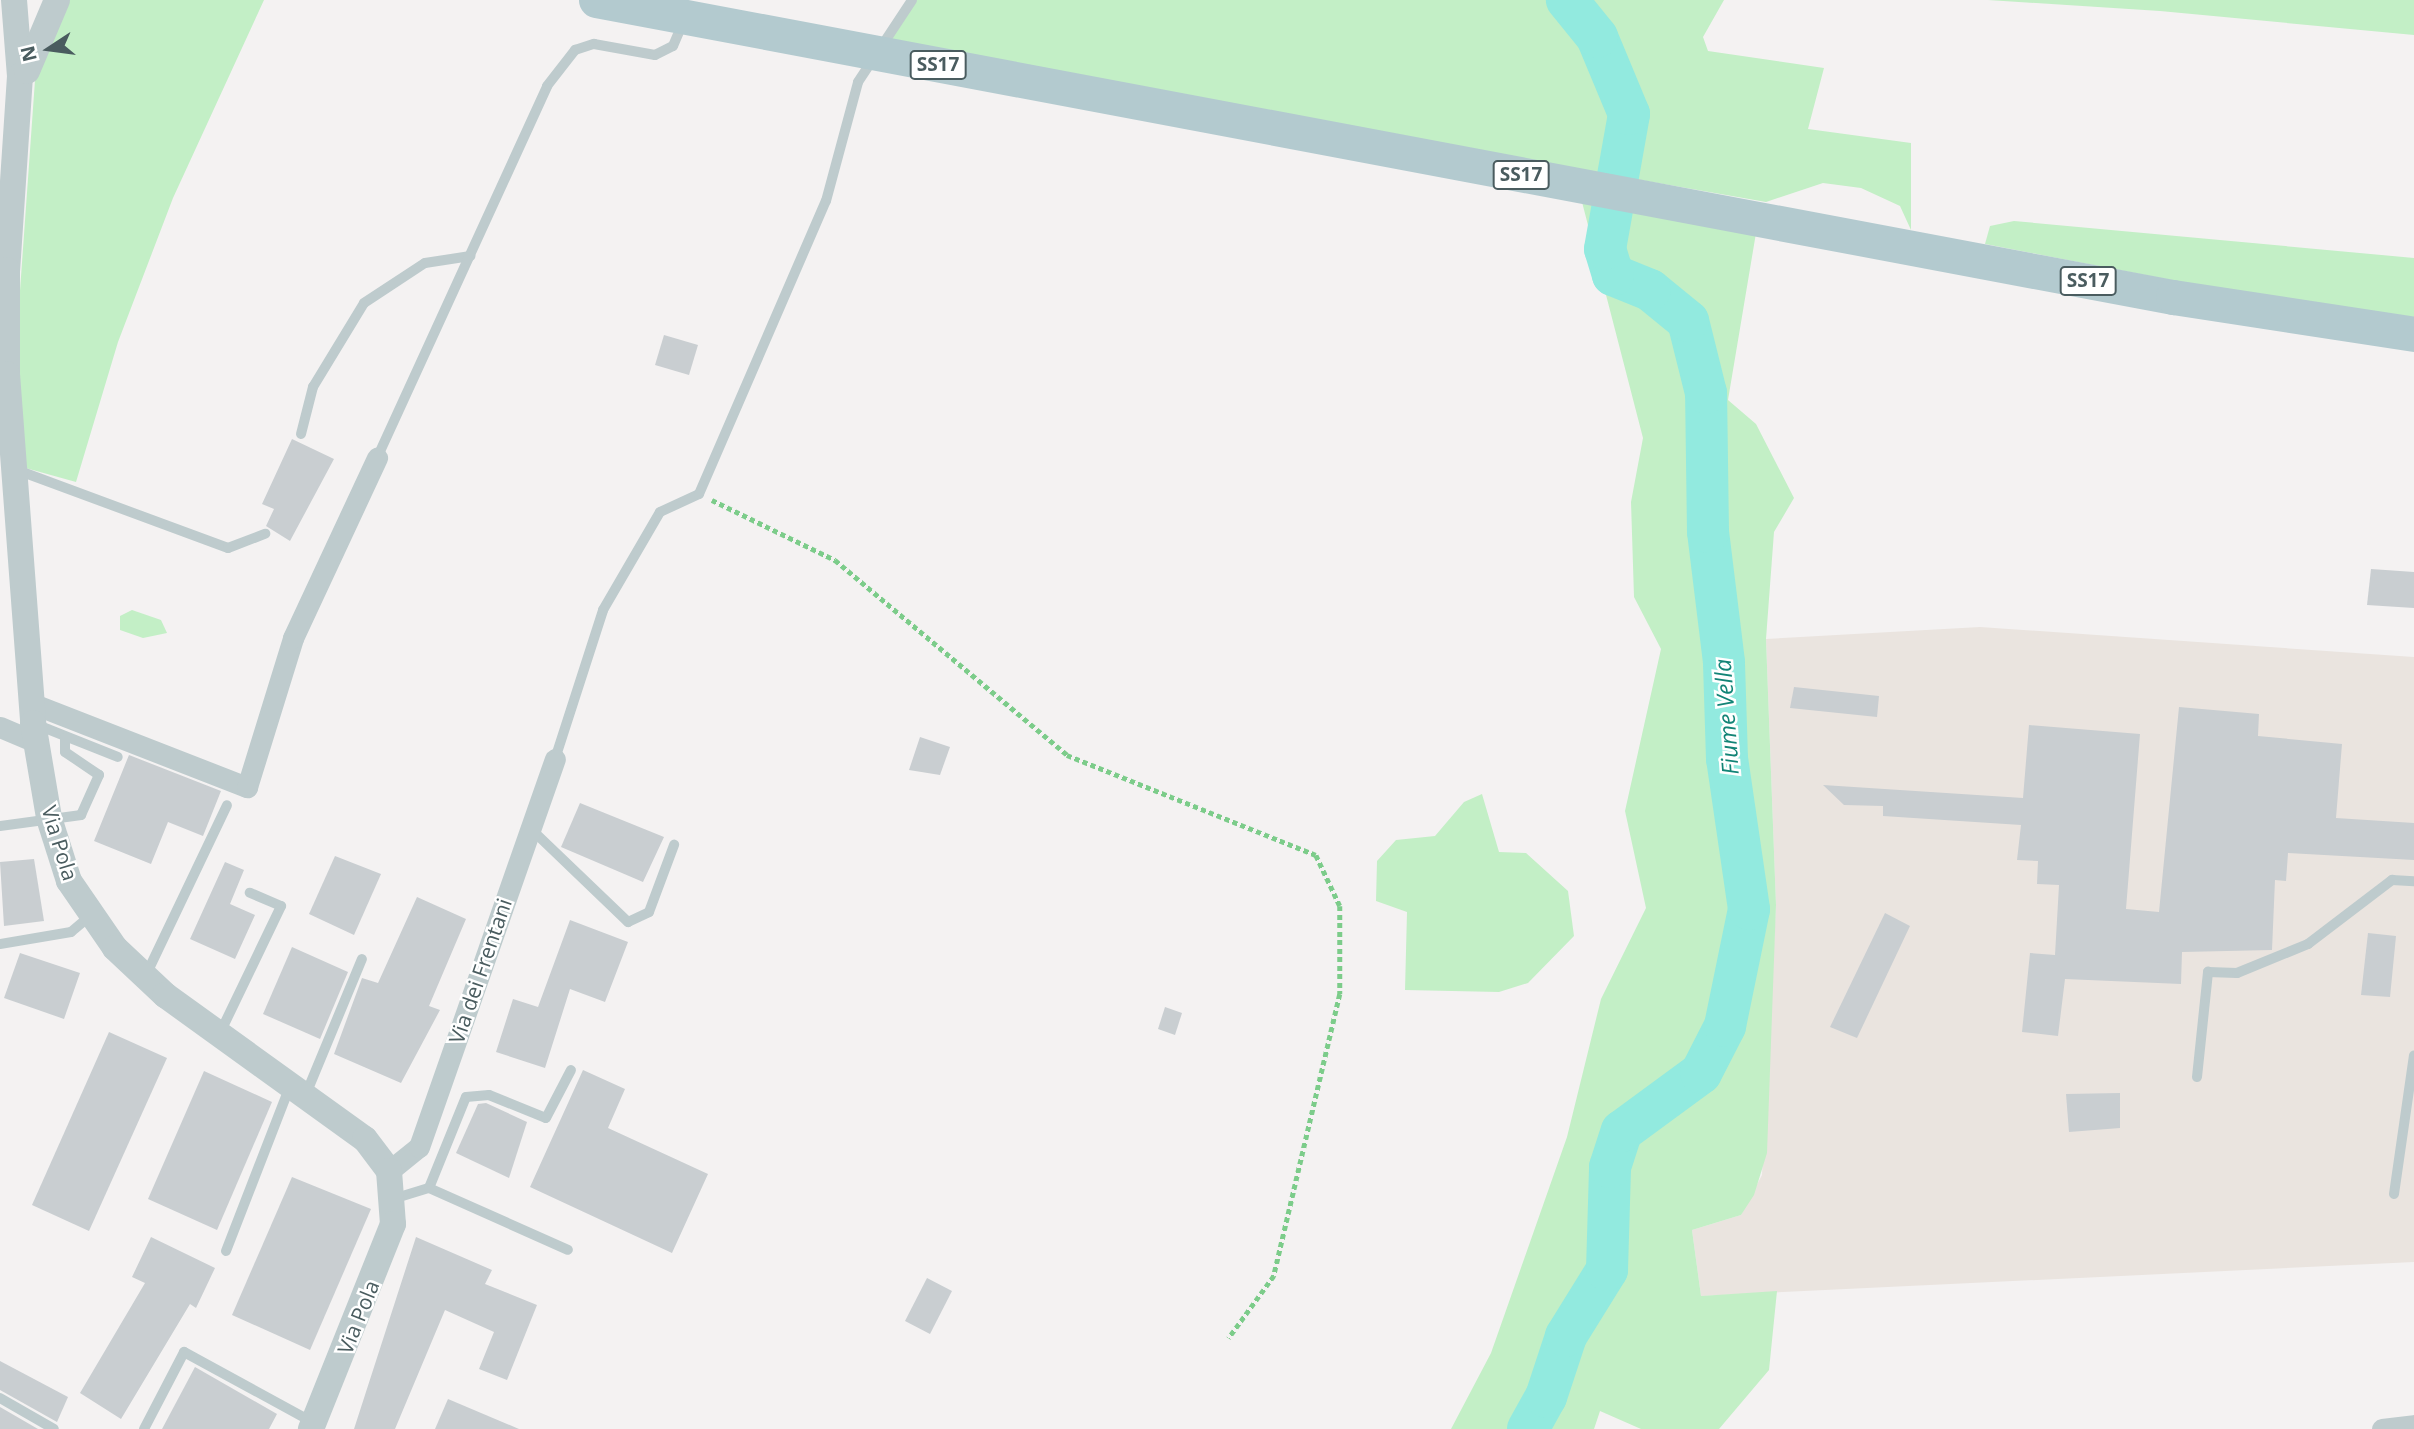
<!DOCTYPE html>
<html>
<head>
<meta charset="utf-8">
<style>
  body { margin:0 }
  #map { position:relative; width:2414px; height:1429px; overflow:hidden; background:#f4f2f2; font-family:"Open Sans",sans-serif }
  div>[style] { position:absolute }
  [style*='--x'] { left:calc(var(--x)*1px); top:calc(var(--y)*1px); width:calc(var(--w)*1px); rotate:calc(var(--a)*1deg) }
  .commercial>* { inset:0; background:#eae4df }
  .green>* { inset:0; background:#c3efc6 }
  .river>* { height:42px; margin:-21px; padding:0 21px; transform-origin:21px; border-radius:21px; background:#92eadf }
  .building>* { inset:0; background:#c9ced1 }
  .path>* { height:4.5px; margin-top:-2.25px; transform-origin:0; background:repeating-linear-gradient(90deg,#7ccc8a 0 5px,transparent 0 8.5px) }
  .service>* { height:10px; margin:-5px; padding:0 5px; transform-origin:5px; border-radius:5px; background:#becbcd }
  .minor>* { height:21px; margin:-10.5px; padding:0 10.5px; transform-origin:10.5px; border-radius:10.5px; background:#becbcd }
  .tertiary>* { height:26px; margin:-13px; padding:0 13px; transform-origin:13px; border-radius:13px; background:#becbcd }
  .primary>* { height:35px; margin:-17.5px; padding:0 17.5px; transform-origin:17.5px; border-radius:17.5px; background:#b3cacf }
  span { translate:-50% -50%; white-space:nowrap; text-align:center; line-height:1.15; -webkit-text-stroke:5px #fff; paint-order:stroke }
  .shield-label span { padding:2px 5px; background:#fff; border:2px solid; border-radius:5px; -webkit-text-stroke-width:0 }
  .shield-label { font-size:19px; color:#4a5c5f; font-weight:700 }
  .street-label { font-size:21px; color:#4a5c5f }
  .water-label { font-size:23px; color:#128476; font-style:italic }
  .north { position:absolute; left:14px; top:14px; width:70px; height:70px; -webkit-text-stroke:5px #fff; paint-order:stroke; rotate:257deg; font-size:19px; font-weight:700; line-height:28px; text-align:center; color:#4a5c5f }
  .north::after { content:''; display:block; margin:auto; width:24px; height:32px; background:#4a5c5f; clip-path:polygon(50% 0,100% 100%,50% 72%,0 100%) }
</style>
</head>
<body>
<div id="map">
  <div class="commercial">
    <div style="clip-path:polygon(1980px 627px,2414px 657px,2414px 1262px,1701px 1296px,1692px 1230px,1741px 1215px,1762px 1175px,1776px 905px,1766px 639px)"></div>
  </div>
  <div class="green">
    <div style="clip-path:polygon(68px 0,264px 0,173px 198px,118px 342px,76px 482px,22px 467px,14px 375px,36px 66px)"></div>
    <div style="clip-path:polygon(912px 0,1724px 0,1703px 37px,1708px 51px,1824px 68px,1808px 129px,1911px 143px,1911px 230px,1900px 206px,1861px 188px,1823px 183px,1766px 202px,1283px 117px,886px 38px)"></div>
    <div style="clip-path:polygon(1988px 0,2414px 0,2414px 35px,2160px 11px)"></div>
    <div style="clip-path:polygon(1582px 202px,1756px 233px,1728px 400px,1756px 424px,1794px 498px,1774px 532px,1766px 639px,1776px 905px,1767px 1153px,1754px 1195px,1741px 1215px,1692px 1230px,1701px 1296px,1777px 1291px,1769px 1370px,1719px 1429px,1641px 1429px,1600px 1411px,1594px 1429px,1451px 1429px,1491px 1353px,1567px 1137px,1601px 999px,1646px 908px,1625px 811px,1661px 649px,1634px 597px,1631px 502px,1643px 438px)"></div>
    <div style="clip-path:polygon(2014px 221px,2414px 258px,2414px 317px,2238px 293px,1985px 244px,1990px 226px)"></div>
    <div style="clip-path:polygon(132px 610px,161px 620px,167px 633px,143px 638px,120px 630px,120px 616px)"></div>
    <div style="clip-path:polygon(1482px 794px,1499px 852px,1526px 853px,1568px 891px,1574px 936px,1528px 983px,1499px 992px,1405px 990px,1407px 912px,1376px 901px,1377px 861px,1396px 840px,1435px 836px,1464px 802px)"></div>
  </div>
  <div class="river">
    <div style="--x:1528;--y:1429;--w:37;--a:-61"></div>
    <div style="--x:1546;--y:1397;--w:64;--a:-71.8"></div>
    <div style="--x:1566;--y:1336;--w:78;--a:-58.2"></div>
    <div style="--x:1607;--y:1270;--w:103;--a:-88.3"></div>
    <div style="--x:1610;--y:1167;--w:38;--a:-72"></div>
    <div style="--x:1622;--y:1131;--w:98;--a:-36.3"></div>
    <div style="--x:1701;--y:1073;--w:53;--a:-62.9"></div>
    <div style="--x:1725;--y:1026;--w:119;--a:-78.4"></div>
    <div style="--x:1749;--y:909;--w:152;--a:-98.3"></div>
    <div style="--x:1727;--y:759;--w:97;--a:-91.8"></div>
    <div style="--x:1724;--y:662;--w:131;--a:-97"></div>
    <div style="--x:1708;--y:532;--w:139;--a:-90.8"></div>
    <div style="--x:1706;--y:393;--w:74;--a:-104"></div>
    <div style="--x:1688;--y:321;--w:49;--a:-140.8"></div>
    <div style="--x:1650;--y:290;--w:40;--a:-158"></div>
    <div style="--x:1613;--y:275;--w:27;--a:-107"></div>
    <div style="--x:1605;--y:249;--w:137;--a:-79.9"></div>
    <div style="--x:1629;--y:114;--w:83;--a:-112.6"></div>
    <div style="--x:1597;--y:37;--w:48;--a:-129"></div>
  </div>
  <div class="building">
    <div style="clip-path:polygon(664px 335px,698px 345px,689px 375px,655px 365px)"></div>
    <div style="clip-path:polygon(292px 439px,334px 459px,290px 541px,266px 526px,274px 509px,262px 504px)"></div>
    <div style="clip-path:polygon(2371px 569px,2414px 572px,2414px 608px,2367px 605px)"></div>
    <div style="clip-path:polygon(1794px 687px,1879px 696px,1877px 717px,1790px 708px)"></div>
    <div style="clip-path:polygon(2179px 707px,2259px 714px,2258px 736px,2342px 744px,2336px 818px,2414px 823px,2414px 860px,2288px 853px,2286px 881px,2275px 880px,2272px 950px,2182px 952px,2181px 984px,2065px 979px,2058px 1036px,2022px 1032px,2030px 953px,2055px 955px,2059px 885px,2037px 884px,2038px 861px,2017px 860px,2021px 825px,1883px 816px,1883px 806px,1844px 805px,1823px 785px,2023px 798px,2029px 725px,2140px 734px,2126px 909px,2159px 912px)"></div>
    <div style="clip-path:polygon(920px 737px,950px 747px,940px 775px,909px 770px)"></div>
    <div style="clip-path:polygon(129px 755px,221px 791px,203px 836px,168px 822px,151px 864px,94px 841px)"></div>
    <div style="clip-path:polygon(580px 803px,664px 837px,643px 882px,561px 847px)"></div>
    <div style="clip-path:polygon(335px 856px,381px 874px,354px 935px,309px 914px)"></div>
    <div style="clip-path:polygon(34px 859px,44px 921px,4px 926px,0 862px)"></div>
    <div style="clip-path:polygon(225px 862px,244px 870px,230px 904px,255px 915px,235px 959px,190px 939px)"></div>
    <div style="clip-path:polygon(417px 897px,466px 919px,429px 1006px,440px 1010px,401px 1083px,334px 1054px,362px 978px,378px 983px)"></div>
    <div style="clip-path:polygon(1885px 913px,1910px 926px,1857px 1038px,1830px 1027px)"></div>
    <div style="clip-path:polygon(570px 920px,628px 942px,605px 1002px,570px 989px,545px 1068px,496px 1052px,513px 999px,538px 1007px)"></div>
    <div style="clip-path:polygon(2368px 933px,2396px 936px,2390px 997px,2361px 995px)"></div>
    <div style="clip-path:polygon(292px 947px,348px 972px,320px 1039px,263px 1014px)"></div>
    <div style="clip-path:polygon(20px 953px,80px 973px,64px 1019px,4px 998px)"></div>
    <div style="clip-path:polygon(1165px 1007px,1182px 1013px,1175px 1035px,1158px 1029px)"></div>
    <div style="clip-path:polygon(109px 1032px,167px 1058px,89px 1231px,32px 1205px)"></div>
    <div style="clip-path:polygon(583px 1070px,625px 1089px,608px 1128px,708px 1174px,672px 1253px,530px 1187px)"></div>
    <div style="clip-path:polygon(204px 1071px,272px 1102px,217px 1230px,148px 1199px)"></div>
    <div style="clip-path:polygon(2120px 1093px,2120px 1128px,2069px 1132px,2066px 1094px)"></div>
    <div style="clip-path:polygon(486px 1103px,527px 1122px,509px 1178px,456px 1153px,478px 1104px)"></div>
    <div style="clip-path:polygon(292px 1177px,371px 1209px,310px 1350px,232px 1315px)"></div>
    <div style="clip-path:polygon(151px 1237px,215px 1268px,196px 1308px,190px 1304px,121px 1419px,80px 1393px,145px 1283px,132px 1277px)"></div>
    <div style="clip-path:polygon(416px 1237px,492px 1270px,485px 1284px,537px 1305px,507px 1380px,479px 1369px,494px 1332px,445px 1310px,395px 1429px,354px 1429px)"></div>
    <div style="clip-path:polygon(927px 1278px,952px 1291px,930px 1334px,905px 1321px)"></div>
    <div style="clip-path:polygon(0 1361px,68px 1397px,57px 1422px,0 1390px)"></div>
    <div style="clip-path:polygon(195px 1367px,277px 1414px,269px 1429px,162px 1429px)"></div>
    <div style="clip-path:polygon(448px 1399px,519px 1429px,435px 1429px)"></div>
    <div style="clip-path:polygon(0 1407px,38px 1429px,0 1429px)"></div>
  </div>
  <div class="path">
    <div style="--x:712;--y:500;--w:137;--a:26"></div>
    <div style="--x:835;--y:560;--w:303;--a:40"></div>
    <div style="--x:1067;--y:755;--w:268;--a:21.9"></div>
    <div style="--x:1316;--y:855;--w:56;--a:64.8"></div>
    <div style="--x:1340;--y:906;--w:88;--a:90"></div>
    <div style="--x:1340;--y:994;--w:290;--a:103.2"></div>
    <div style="--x:1274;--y:1276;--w:77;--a:126"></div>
  </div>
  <div class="service">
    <div style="--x:301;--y:434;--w:49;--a:-75.7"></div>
    <div style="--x:313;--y:387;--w:98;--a:-58.7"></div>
    <div style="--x:364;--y:303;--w:73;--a:-33.3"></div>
    <div style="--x:425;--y:263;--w:46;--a:-8.8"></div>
    <div style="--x:377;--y:458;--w:409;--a:-65.4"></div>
    <div style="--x:547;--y:86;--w:46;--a:-52.1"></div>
    <div style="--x:575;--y:50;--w:20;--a:-18"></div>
    <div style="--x:594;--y:44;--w:62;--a:10.2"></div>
    <div style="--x:655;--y:55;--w:20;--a:-27"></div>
    <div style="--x:673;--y:46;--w:25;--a:-67"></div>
    <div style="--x:17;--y:470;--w:225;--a:20.3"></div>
    <div style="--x:228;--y:548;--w:40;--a:-21"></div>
    <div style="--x:35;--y:724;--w:89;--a:21.7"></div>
    <div style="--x:555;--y:759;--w:157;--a:-72.1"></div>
    <div style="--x:603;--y:610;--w:113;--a:-59.8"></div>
    <div style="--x:660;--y:512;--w:43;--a:-24.8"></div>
    <div style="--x:699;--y:494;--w:319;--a:-66.6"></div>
    <div style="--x:826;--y:201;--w:123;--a:-74.9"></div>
    <div style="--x:858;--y:82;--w:98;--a:-56.6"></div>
    <div style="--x:0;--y:826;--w:82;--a:-7.7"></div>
    <div style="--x:81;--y:815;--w:44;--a:-65.8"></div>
    <div style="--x:99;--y:775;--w:41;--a:-145.9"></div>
    <div style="--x:65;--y:752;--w:14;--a:-90"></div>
    <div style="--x:530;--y:828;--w:136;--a:43.8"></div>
    <div style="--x:628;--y:922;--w:23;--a:-25"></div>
    <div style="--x:649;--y:912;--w:72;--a:-69.5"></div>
    <div style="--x:0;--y:944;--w:72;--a:-9.6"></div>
    <div style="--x:71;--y:932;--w:25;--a:-40"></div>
    <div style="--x:146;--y:975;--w:188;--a:-64.5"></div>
    <div style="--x:220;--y:1033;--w:141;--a:-64.3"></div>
    <div style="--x:281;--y:906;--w:34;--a:-157"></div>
    <div style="--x:2197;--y:1077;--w:106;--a:-84"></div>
    <div style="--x:2208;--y:972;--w:29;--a:2"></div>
    <div style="--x:2237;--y:973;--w:77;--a:-22.2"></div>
    <div style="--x:2308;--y:944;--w:106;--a:-37.3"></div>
    <div style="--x:2392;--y:880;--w:22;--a:3"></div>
    <div style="--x:306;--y:1094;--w:146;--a:-67.5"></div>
    <div style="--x:429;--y:1188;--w:98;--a:-67.9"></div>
    <div style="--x:466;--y:1097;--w:23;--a:-5"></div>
    <div style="--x:489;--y:1095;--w:61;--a:22"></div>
    <div style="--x:546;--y:1118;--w:54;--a:-62.5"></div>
    <div style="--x:2394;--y:1194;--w:140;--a:-81.8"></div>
    <div style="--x:396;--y:1198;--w:34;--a:-17"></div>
    <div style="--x:429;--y:1188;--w:152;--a:24"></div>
    <div style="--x:226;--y:1251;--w:177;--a:-68.8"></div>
    <div style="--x:0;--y:1398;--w:62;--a:29.9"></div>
    <div style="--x:144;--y:1429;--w:87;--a:-62.5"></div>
    <div style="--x:184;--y:1352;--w:148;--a:28.6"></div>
  </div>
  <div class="minor">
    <div style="--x:31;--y:703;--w:232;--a:21.3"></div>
    <div style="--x:247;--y:787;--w:156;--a:-72.8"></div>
    <div style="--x:293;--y:638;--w:199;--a:-65"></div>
    <div style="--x:0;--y:727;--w:38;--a:23"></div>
    <div style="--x:389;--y:1171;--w:38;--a:-39"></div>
    <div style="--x:419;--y:1147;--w:411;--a:-70.7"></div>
    <div style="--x:2382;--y:1429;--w:32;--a:-7"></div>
  </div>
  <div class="tertiary">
    <div style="--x:14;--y:0;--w:76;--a:85.5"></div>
    <div style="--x:20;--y:76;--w:194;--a:93.8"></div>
    <div style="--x:7;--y:270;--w:104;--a:90"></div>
    <div style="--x:7;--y:374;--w:350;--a:85.7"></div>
    <div style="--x:33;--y:723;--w:96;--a:80.4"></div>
    <div style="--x:49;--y:818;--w:66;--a:72.4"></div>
    <div style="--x:69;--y:881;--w:81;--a:55.5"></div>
    <div style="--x:115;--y:948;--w:69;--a:43.2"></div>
    <div style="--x:165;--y:995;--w:246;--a:35.8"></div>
    <div style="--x:365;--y:1139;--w:40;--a:53"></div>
    <div style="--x:389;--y:1171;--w:53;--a:85.7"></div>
    <div style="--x:393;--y:1224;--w:221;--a:111.8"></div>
    <div style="--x:27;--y:71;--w:77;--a:-67.1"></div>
  </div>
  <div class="primary">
    <div style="--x:596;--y:0;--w:1605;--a:10.67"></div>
    <div style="--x:2173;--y:297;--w:244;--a:8.7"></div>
  </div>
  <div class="shield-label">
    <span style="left:938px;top:65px">SS17</span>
    <span style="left:1521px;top:175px">SS17</span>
    <span style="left:2088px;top:281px">SS17</span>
  </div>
  <div class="street-label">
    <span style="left:60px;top:843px;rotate:73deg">Via Pola</span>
    <span style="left:480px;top:971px;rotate:-71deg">Via dei Frentani</span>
    <span style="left:358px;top:1317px;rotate:-68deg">Via Pola</span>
  </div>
  <div class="water-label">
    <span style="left:1726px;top:717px;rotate:-94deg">Fiume Vella</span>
  </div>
  <div class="north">N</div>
</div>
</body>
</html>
